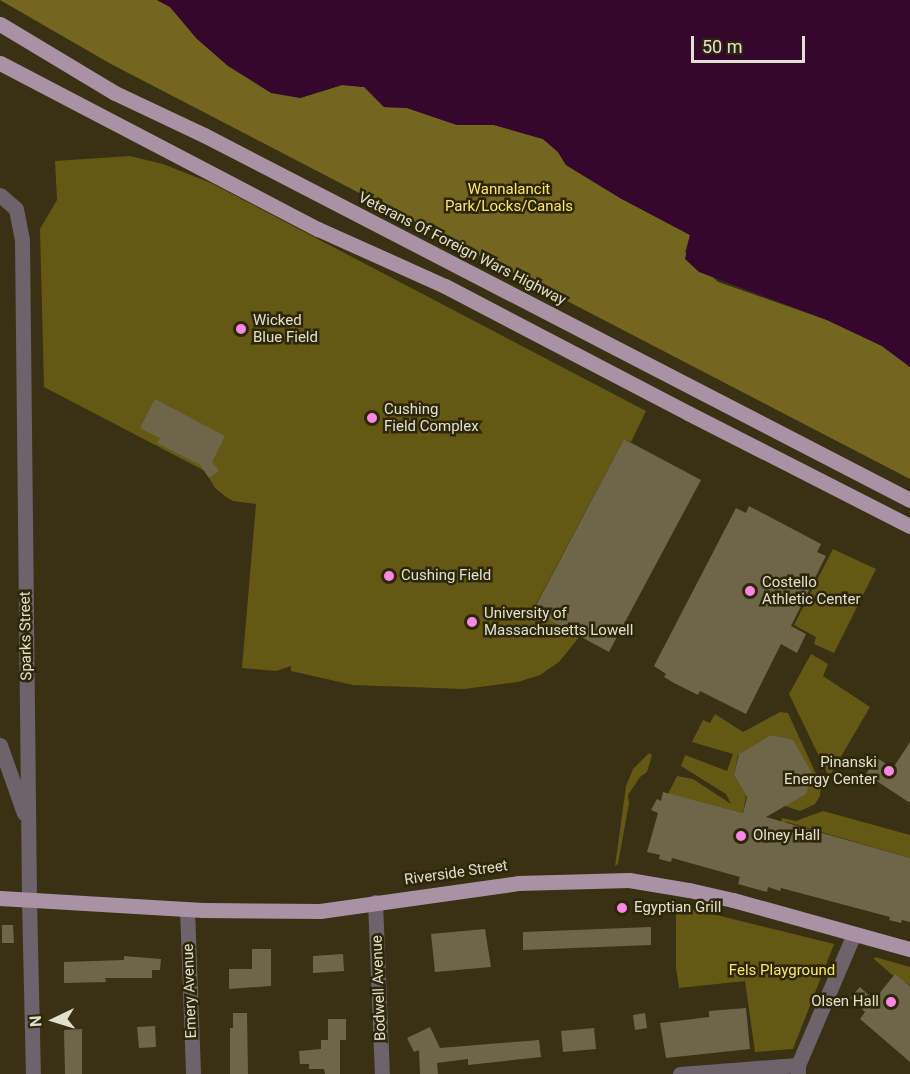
<!DOCTYPE html>
<html>
<head>
<meta charset="utf-8">
<style>
  body { margin:0 }
  #map { position:relative; width:910px; height:1074px; overflow:hidden; background:#383114; font-family:Roboto,sans-serif }
  div>[style] { position:absolute }
  [style*='--x'] { left:calc(var(--x)*1px); top:calc(var(--y)*1px); width:calc(var(--w)*1px); rotate:calc(var(--a)*1deg) }
  .green>* { inset:0; background:#655814 }
  .forest>* { inset:0; background:#75661f }
  .water>* { inset:0; background:#35062e }
  .building>* { inset:0; background:#6d6648 }
  .minor>* { height:15px; margin:-7.5px; padding:0 7.5px; transform-origin:7.5px; border-radius:7.5px; background:#6e626b }
  .major>* { height:15px; margin:-7.5px; padding:0 7.5px; transform-origin:7.5px; border-radius:7.5px; background:#aa91a4 }
  .dots>* { width:16px; height:16px; translate:-50% -50%; box-sizing:border-box; border:3px solid #2d2709; border-radius:50% }
  span { translate:-50% -50%; white-space:nowrap; text-align:center; line-height:1.15; -webkit-text-stroke:5px #2d2709; paint-order:stroke }
  .park-label { font-size:15px; color:#ffe56b }
  .street-label { font-size:15px; color:#e3dfce }
  .poi-label { font-size:15px; color:#e3dfce }
  .left { translate:0 -50%; text-align:left }
  .right { translate:-100% -50%; text-align:right }
  .north { position:absolute; left:24px; top:990px; width:60px; height:60px; -webkit-text-stroke:4px #2d2709; paint-order:stroke; rotate:266deg; font-size:16px; font-weight:700; line-height:24px; text-align:center; color:#e3dfce }
  .north::after { content:''; display:block; margin:auto; width:21px; height:27px; background:#e3dfce; clip-path:polygon(50% 0,100% 100%,50% 72%,0 100%) }
  .scale { position:absolute; left:691px; top:36px; width:114px; height:27px; box-sizing:border-box; border:3px solid #e3dfce; border-top:0; padding-left:8px; font-size:18px; line-height:21px; white-space:nowrap; color:#e3dfce; -webkit-text-stroke:4px #2d2709; paint-order:stroke }
</style>
</head>
<body>
<div id="map">
  <div class="green">
    <div style="clip-path:polygon(130px 156px,163px 164px,211px 183px,646px 411px,631px 442px,624px 439px,533px 610px,580px 636px,559px 662px,540px 675px,518px 682px,464px 689px,353px 685px,291px 671px,291px 666px,276px 671px,242px 668px,256px 504px,233px 501px,226px 497px,215px 488px,205px 471px,44px 387px,40px 229px,57px 200px,55px 161px)"></div>
    <div style="clip-path:polygon(833px 549px,876px 569px,834px 653px,814px 644px,816px 637px,794px 625px)"></div>
    <div style="clip-path:polygon(811px 654px,828px 664px,823px 676px,870px 707px,829px 777px,789px 694px)"></div>
    <div style="clip-path:polygon(780px 712px,788px 713px,821px 785px,820px 796px,815px 804px,800px 811px,785px 806px,793px 741px,771px 735px,738px 755px,734px 775px,746px 795px,743px 813px,668px 794px,677px 776px,693px 779px,731px 804px,726px 794px,681px 766px,685px 755px,727px 771px,733px 754px,692px 742px,703px 720px,710px 723px,715px 714px,743px 732px)"></div>
    <div style="clip-path:polygon(649px 753px,652px 755px,647px 772px,640px 777px,628px 795px,629px 803px,618px 864px,615px 866px,626px 786px,633px 769px)"></div>
    <div style="clip-path:polygon(823px 811px,910px 835px,910px 858px,787px 822px,780px 824px,782px 818px,796px 821px)"></div>
    <div style="clip-path:polygon(676px 905px,834px 944px,793px 1049px,755px 1052px,745px 981px,679px 988px,676px 968px)"></div>
    <div style="clip-path:polygon(875px 957px,910px 967px,910px 985px,891px 974px,874px 959px)"></div>
  </div>
  <div class="forest">
    <div style="clip-path:polygon(0 0,157px 0,170px 7px,197px 39px,300px 98px,342px 85px,365px 87px,384px 107px,407px 108px,457px 125px,494px 125px,543px 139px,558px 152px,566px 165px,620px 198px,690px 235px,685px 252px,718px 282px,827px 320px,882px 346px,910px 367px,910px 479px,111px 64px)"></div>
  </div>
  <div class="water">
    <div style="clip-path:polygon(157px 0,910px 0,910px 367px,882px 346px,827px 320px,699px 272px,685px 259px,690px 235px,620px 198px,566px 165px,558px 152px,543px 139px,494px 125px,457px 125px,407px 108px,384px 107px,364px 87px,342px 85px,300px 98px,271px 93px,228px 66px,197px 39px,170px 7px)"></div>
  </div>
  <div class="building">
    <div style="clip-path:polygon(155px 399px,225px 436px,212px 462px,219px 471px,209px 478px,200px 465px,157px 443px,160px 438px,140px 428px)"></div>
    <div style="clip-path:polygon(624px 439px,701px 480px,609px 652px,533px 611px)"></div>
    <div style="clip-path:polygon(749px 506px,821px 544px,817px 552px,826px 556px,791px 626px,806px 634px,797px 653px,781px 644px,746px 714px,700px 691px,698px 695px,674px 683px,664px 677px,666px 674px,654px 666px,736px 508px,746px 513px)"></div>
    <div style="clip-path:polygon(771px 735px,793px 740px,812px 773px,806px 794px,766px 817px,910px 858px,910px 922px,902px 920px,901px 923px,889px 920px,890px 917px,781px 888px,780px 891px,768px 887px,767px 892px,738px 884px,740px 877px,672px 858px,671px 862px,659px 859px,660px 855px,647px 852px,658px 813px,651px 810px,657px 799px,661px 801px,663px 792px,743px 813px,747px 797px,734px 775px,739px 754px)"></div>
    <div style="clip-path:polygon(910px 742px,910px 803px,866px 774px,877px 758px,893px 768px)"></div>
    <div style="clip-path:polygon(2px 925px,13px 925px,14px 943px,2px 943px)"></div>
    <div style="clip-path:polygon(651px 927px,651px 945px,523px 950px,523px 932px)"></div>
    <div style="clip-path:polygon(485px 929px,491px 967px,435px 972px,431px 934px)"></div>
    <div style="clip-path:polygon(252px 949px,271px 949px,271px 986px,229px 989px,229px 969px,252px 969px)"></div>
    <div style="clip-path:polygon(343px 954px,344px 971px,313px 973px,313px 956px)"></div>
    <div style="clip-path:polygon(124px 956px,161px 959px,160px 970px,152px 970px,152px 978px,105px 978px,106px 982px,64px 983px,64px 962px,124px 960px)"></div>
    <div style="clip-path:polygon(895px 974px,910px 986px,910px 1062px,860px 1019px,865px 1012px,850px 998px,860px 987px,874px 1000px)"></div>
    <div style="clip-path:polygon(746px 1008px,750px 1049px,666px 1058px,660px 1023px,709px 1017px,709px 1011px)"></div>
    <div style="clip-path:polygon(233px 1013px,247px 1013px,248px 1074px,230px 1074px,230px 1028px,233px 1028px)"></div>
    <div style="clip-path:polygon(645px 1013px,647px 1028px,635px 1030px,633px 1015px)"></div>
    <div style="clip-path:polygon(328px 1019px,346px 1019px,346px 1040px,328px 1040px)"></div>
    <div style="clip-path:polygon(155px 1026px,156px 1047px,139px 1048px,137px 1027px)"></div>
    <div style="clip-path:polygon(430px 1027px,440px 1048px,539px 1040px,541px 1057px,468px 1065px,468px 1059px,437px 1063px,438px 1074px,420px 1074px,419px 1050px,414px 1052px,407px 1038px)"></div>
    <div style="clip-path:polygon(594px 1028px,596px 1049px,563px 1052px,561px 1031px)"></div>
    <div style="clip-path:polygon(82px 1029px,82px 1074px,65px 1074px,64px 1030px)"></div>
    <div style="clip-path:polygon(321px 1040px,340px 1040px,340px 1074px,325px 1074px,324px 1069px,309px 1069px,309px 1064px,300px 1064px,299px 1051px,321px 1049px)"></div>
  </div>
  <div class="minor">
    <div style="--x:0;--y:195;--w:21;--a:41"></div>
    <div style="--x:16;--y:209;--w:32;--a:79"></div>
    <div style="--x:22;--y:240;--w:660;--a:89.39"></div>
    <div style="--x:29;--y:900;--w:174;--a:88.7"></div>
    <div style="--x:0;--y:745;--w:72;--a:70.6"></div>
    <div style="--x:375;--y:902;--w:172;--a:87.7"></div>
    <div style="--x:187;--y:909;--w:165;--a:87.9"></div>
    <div style="--x:680;--y:1074;--w:118;--a:-4.4"></div>
    <div style="--x:798;--y:1074;--w:9;--a:-90"></div>
    <div style="--x:798;--y:1065;--w:142;--a:-66.9"></div>
  </div>
  <div class="major">
    <div style="--x:0;--y:24;--w:134;--a:31"></div>
    <div style="--x:115;--y:93;--w:98;--a:25.3"></div>
    <div style="--x:204;--y:135;--w:795;--a:27.34"></div>
    <div style="--x:0;--y:63;--w:359;--a:27.6"></div>
    <div style="--x:318;--y:229;--w:139;--a:24.2"></div>
    <div style="--x:445;--y:286;--w:274;--a:27.6"></div>
    <div style="--x:688;--y:413;--w:249;--a:27"></div>
    <div style="--x:0;--y:898;--w:203;--a:3.4"></div>
    <div style="--x:203;--y:910;--w:117;--a:0.5"></div>
    <div style="--x:320;--y:911;--w:200;--a:-8"></div>
    <div style="--x:518;--y:883;--w:111;--a:-1.5"></div>
    <div style="--x:629;--y:880;--w:61;--a:9.5"></div>
    <div style="--x:689;--y:890;--w:45;--a:12.8"></div>
    <div style="--x:733;--y:900;--w:184;--a:15.5"></div>
  </div>
  <div class="dots">
    <div style="left:241px;top:329px;background:#fb87e5"></div>
    <div style="left:372px;top:418px;background:#fb87e5"></div>
    <div style="left:389px;top:576px;background:#fb87e5"></div>
    <div style="left:750px;top:591px;background:#fb87e5"></div>
    <div style="left:472px;top:622px;background:#fb87e5"></div>
    <div style="left:889px;top:771px;background:#fb87e5"></div>
    <div style="left:741px;top:836px;background:#fb87e5"></div>
    <div style="left:622px;top:908px;background:#fb87e5"></div>
    <div style="left:891px;top:1002px;background:#fb87e5"></div>
  </div>
  <div class="park-label">
    <span style="left:509px;top:198px">Wannalancit<br>Park/Locks/Canals</span>
    <span style="left:782px;top:971px">Fels Playground</span>
  </div>
  <div class="street-label">
    <span style="left:462px;top:249px;rotate:27deg">Veterans Of Foreign Wars Highway</span>
    <span style="left:26px;top:636px;rotate:-91deg">Sparks Street</span>
    <span style="left:456px;top:873px;rotate:-8deg">Riverside Street</span>
    <span style="left:379px;top:988px;rotate:-92deg">Bodwell Avenue</span>
    <span style="left:190px;top:991px;rotate:-92deg">Emery Avenue</span>
  </div>
  <div class="poi-label">
    <span class="left" style="left:253px;top:329px">Wicked<br>Blue Field</span>
    <span class="left" style="left:384px;top:418px">Cushing<br>Field Complex</span>
    <span class="left" style="left:401px;top:576px">Cushing Field</span>
    <span class="left" style="left:762px;top:591px">Costello<br>Athletic Center</span>
    <span class="left" style="left:484px;top:622px">University of<br>Massachusetts Lowell</span>
    <span class="right" style="left:877px;top:771px">Pinanski<br>Energy Center</span>
    <span class="left" style="left:753px;top:836px">Olney Hall</span>
    <span class="left" style="left:634px;top:908px">Egyptian Grill</span>
    <span class="right" style="left:879px;top:1002px">Olsen Hall</span>
  </div>
  <div class="north">N</div>
  <div class="scale">50 m</div>
</div>
</body>
</html>
